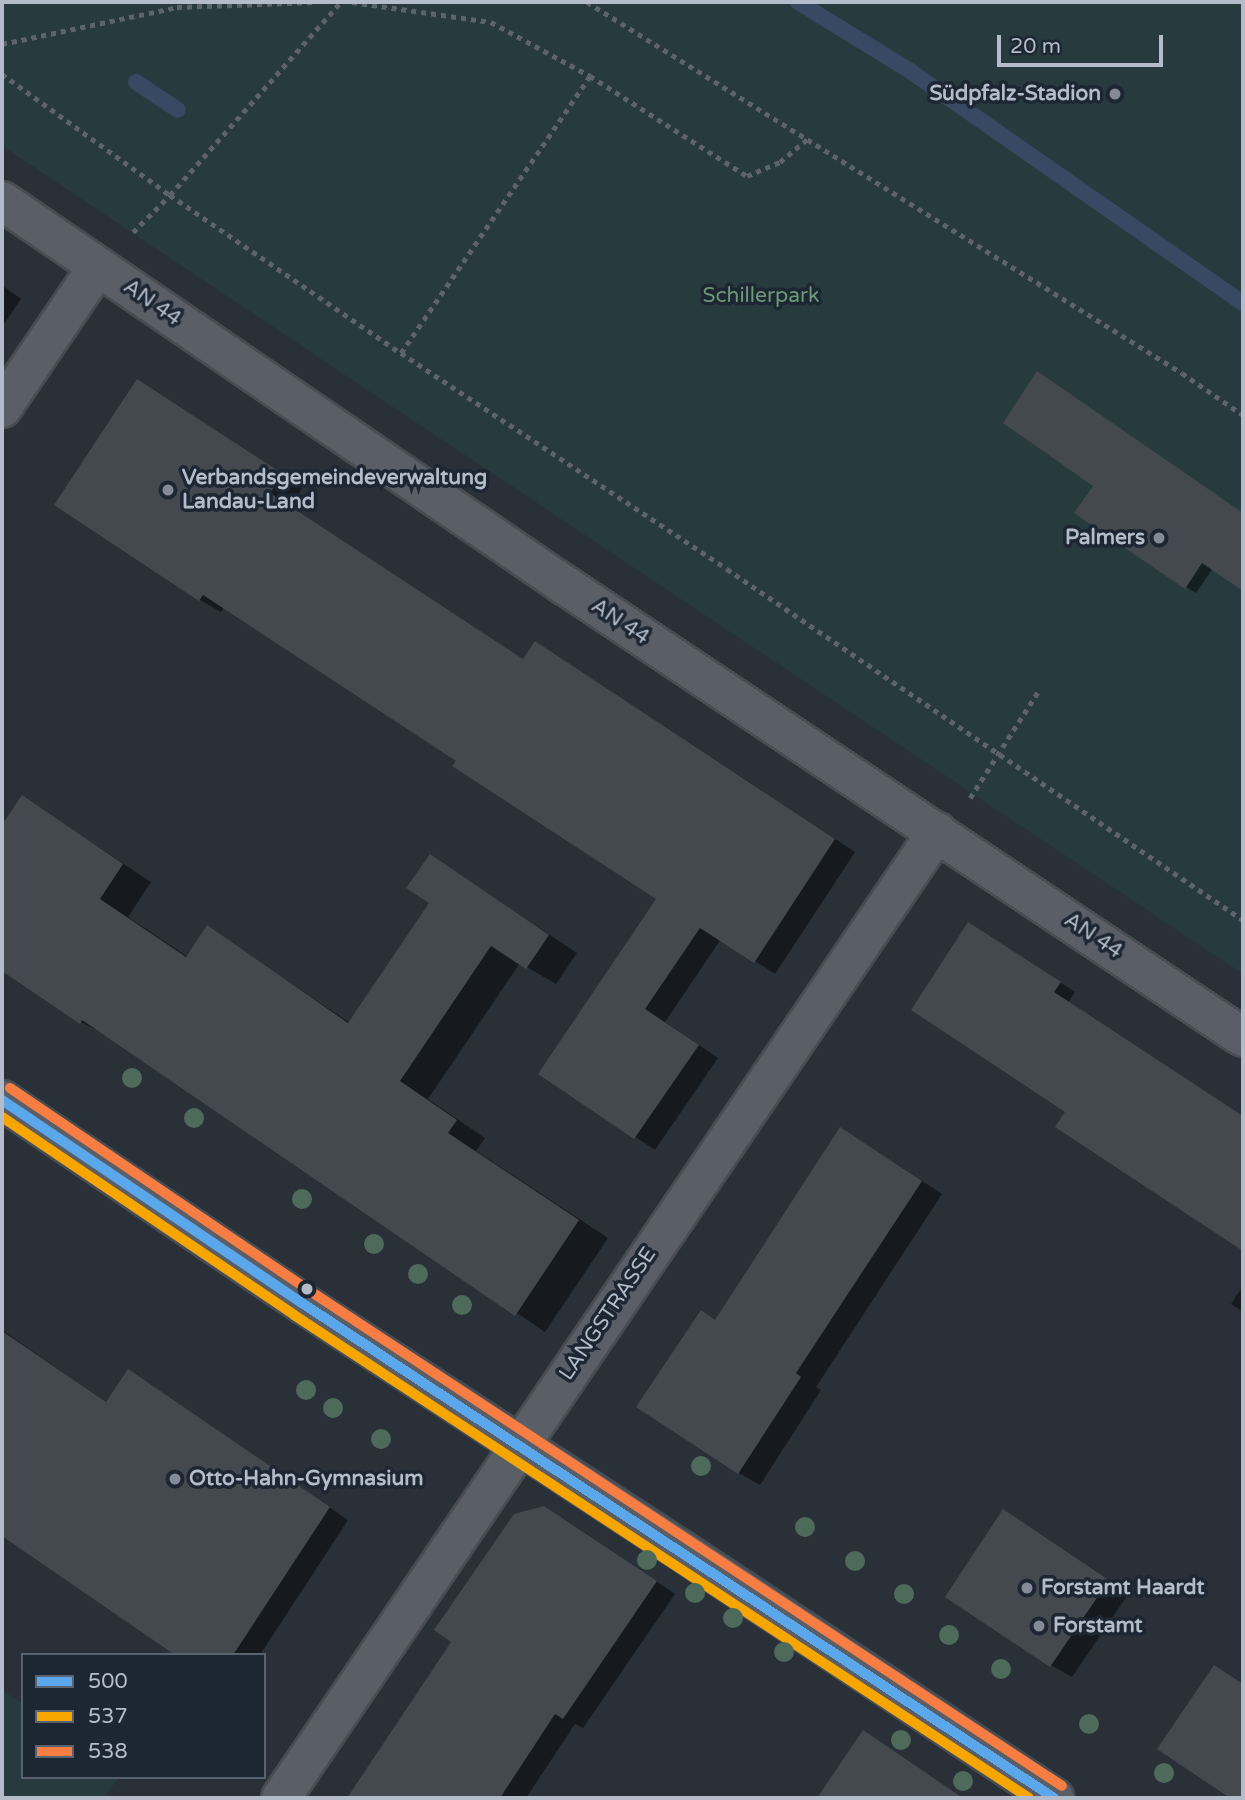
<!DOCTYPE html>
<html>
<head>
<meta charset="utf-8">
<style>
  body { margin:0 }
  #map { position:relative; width:1245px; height:1800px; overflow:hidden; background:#2a3038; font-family:"Varela Round",sans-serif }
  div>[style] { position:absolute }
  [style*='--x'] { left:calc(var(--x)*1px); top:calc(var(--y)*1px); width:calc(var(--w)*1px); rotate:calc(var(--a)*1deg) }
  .green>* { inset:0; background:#273a3e }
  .shadow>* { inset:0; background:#0007 }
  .stream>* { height:16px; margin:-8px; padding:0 8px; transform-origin:8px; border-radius:8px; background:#384963 }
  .building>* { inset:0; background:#444950 }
  .path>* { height:4.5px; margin-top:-2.25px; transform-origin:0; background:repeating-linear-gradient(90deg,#5d636a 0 5px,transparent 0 10px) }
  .roads { filter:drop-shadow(2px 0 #484c53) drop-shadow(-2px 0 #484c53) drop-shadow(0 2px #484c53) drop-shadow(0 -2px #484c53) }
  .minor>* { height:38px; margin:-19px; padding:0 19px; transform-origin:19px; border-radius:19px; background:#5a5e66 }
  .bus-1>* { height:10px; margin:-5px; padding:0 5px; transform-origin:5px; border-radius:5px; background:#5aa8eb }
  .bus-2>* { height:10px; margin:-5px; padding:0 5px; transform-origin:5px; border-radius:5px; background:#f7a600 }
  .bus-3>* { height:10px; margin:-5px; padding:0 5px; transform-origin:5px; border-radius:5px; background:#f77d43 }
  .trees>* { width:20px; height:20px; margin:-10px; border-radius:50%; background:#4e6a5a }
  .dots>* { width:19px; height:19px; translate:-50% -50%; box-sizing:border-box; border:4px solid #1d2633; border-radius:50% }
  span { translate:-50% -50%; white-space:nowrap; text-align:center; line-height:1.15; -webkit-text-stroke:7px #1d2633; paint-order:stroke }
  .poi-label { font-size:21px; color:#b4bcc9; font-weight:700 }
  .right { translate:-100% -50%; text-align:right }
  .left { translate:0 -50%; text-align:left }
  .park-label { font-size:21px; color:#6b9a76 }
  .street-label { font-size:21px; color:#b4bcc9 }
  .frame { position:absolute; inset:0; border:4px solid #b4bcc9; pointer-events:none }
  .legend { position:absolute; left:21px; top:1653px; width:245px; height:126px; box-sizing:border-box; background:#1d2633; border:2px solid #59626f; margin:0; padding:9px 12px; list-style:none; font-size:21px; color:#b4bcc9 }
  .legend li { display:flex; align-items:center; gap:14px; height:35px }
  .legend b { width:35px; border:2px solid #59626f }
  .scale { position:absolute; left:997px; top:35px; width:166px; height:32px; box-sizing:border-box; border:4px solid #b4bcc9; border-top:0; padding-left:9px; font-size:21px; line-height:24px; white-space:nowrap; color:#b4bcc9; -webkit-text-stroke:5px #1d2633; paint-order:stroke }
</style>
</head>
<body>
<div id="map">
  <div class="green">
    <div style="clip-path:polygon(2px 2px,1243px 2px,1243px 974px,2px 146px)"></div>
    <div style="clip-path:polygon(2px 1690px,23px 1704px,23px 1777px,119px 1777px,104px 1798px,2px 1798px)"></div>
  </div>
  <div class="shadow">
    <div style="clip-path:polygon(2px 285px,21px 299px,2px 327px)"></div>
    <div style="clip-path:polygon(1048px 380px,1243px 514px,1243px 589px,1213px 568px,1196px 593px,1186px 587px,1096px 485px)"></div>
    <div style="clip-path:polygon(158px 393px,302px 488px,290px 507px,524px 660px,556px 655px,855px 852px,775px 974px,721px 939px,665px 1022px,718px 1058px,655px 1150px,540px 1073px,658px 898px,458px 760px,224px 607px,221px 612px,200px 600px,57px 505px)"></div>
    <div style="clip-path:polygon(22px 797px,151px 882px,128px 917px,188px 957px,208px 928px,350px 1023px,431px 903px,430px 856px,577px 953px,556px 984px,520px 963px,428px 1099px,485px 1138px,476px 1151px,608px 1238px,545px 1332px,111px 1038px,81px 1022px,2px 969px,2px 828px)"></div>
    <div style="clip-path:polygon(984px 933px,1075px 992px,1068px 1003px,1243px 1116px,1243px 1249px,1057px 1127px,1068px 1111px)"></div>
    <div style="clip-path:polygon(861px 1141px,942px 1194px,816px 1387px,821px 1390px,760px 1485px,739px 1473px,716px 1321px)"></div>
    <div style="clip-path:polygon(1243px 1286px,1243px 1312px,1231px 1304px)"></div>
    <div style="clip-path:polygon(2px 1330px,107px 1403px,147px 1383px,348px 1520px,260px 1655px,178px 1655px,2px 1534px)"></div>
    <div style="clip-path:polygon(564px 1519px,675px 1594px,583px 1728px,575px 1724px,526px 1798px,350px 1798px,453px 1641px)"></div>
    <div style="clip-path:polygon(1025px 1524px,1129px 1593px,1072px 1677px,1051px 1665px)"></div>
    <div style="clip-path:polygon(1235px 1679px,1243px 1684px,1243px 1798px,1233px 1798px,1160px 1749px)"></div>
    <div style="clip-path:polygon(863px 1733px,884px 1745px,963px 1798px,819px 1798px)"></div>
  </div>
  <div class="stream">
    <div style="--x:798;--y:2;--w:132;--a:31.6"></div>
    <div style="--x:910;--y:71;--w:406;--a:34.9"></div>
    <div style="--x:136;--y:82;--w:50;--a:33.7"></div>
  </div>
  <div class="building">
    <div style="clip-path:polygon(1037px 371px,1243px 513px,1243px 591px,1202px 563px,1185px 589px,1074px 513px,1093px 486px,1003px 423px)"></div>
    <div style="clip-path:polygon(137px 379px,283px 474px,270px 493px,523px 659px,535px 641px,835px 839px,754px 963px,700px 928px,645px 1009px,699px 1045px,634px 1139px,538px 1074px,656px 899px,452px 766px,456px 761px,203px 595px,199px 601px,54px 505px)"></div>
    <div style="clip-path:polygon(22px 795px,123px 864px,100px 899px,186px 957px,207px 925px,348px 1023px,429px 903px,406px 888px,430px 854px,549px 935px,526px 969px,491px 946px,400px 1081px,457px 1120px,448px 1133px,579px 1220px,515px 1316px,82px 1020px,80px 1024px,2px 971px,2px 825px)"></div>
    <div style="clip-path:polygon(968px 922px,1061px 982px,1054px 992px,1243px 1116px,1243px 1251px,1055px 1127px,1065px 1112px,911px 1010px)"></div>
    <div style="clip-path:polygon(840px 1127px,922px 1181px,796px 1373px,801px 1377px,738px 1474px,636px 1407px,701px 1310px,715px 1320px)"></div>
    <div style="clip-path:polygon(2px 1331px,106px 1402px,128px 1369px,330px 1507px,233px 1655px,175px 1655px,2px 1536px)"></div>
    <div style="clip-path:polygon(544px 1506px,657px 1581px,563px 1719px,555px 1714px,500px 1798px,347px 1798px,451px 1642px,434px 1630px,514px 1514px)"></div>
    <div style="clip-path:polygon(1003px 1509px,1109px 1580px,1050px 1667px,945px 1597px)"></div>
    <div style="clip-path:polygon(1214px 1665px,1243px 1684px,1243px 1798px,1230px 1798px,1157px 1749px)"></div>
    <div style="clip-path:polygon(863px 1730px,963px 1798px,817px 1798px)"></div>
  </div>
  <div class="path">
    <div style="--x:352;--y:2;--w:140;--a:8.2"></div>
    <div style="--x:491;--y:22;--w:113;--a:28.6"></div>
    <div style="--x:590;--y:76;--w:186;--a:32.5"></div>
    <div style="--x:747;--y:176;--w:36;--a:-23"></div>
    <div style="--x:780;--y:162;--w:35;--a:-40"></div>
    <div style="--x:587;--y:2;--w:701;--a:31.94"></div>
    <div style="--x:1182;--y:373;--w:74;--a:34.5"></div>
    <div style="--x:2;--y:44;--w:179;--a:-11.9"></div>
    <div style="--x:177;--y:7;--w:140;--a:-2"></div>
    <div style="--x:2;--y:74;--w:207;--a:35.8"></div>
    <div style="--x:170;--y:195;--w:280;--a:34.4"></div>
    <div style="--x:401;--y:353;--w:391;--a:33.5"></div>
    <div style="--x:727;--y:569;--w:624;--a:34.22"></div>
    <div style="--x:133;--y:232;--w:52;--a:-45"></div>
    <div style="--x:170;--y:195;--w:258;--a:-48.5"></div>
    <div style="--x:401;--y:353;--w:335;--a:-55.7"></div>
    <div style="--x:970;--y:798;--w:128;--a:-57.4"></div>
  </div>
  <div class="roads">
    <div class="minor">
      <div style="--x:2;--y:201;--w:679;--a:34.32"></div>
      <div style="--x:563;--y:584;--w:817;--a:33.67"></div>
      <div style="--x:2;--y:408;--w:171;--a:-55.9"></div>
      <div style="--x:2;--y:1100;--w:362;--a:34.1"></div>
      <div style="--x:302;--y:1303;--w:449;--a:33.1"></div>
      <div style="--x:678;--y:1548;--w:452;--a:33.6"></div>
      <div style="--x:281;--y:1798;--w:1168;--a:-55.82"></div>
    </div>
  </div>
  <div class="bus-1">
    <div style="--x:2;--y:1100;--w:362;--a:34.1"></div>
    <div style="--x:302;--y:1303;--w:900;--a:33.35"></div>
  </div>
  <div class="bus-2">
    <div style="--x:2;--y:1117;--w:353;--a:34.1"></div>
    <div style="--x:294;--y:1315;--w:879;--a:33.31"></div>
  </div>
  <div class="bus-3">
    <div style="--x:10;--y:1088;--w:362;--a:34.1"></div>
    <div style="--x:310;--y:1291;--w:900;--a:33.35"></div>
  </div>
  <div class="trees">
    <div style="left:132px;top:1078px"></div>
    <div style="left:194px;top:1118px"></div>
    <div style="left:302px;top:1199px"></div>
    <div style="left:374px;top:1244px"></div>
    <div style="left:418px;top:1274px"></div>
    <div style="left:462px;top:1305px"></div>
    <div style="left:306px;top:1390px"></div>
    <div style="left:333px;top:1408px"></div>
    <div style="left:381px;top:1439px"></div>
    <div style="left:701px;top:1466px"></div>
    <div style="left:805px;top:1527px"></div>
    <div style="left:647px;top:1560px"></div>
    <div style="left:855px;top:1561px"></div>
    <div style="left:695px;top:1593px"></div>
    <div style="left:904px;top:1594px"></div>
    <div style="left:733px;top:1618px"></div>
    <div style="left:949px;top:1635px"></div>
    <div style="left:784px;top:1652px"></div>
    <div style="left:1001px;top:1669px"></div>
    <div style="left:1089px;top:1724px"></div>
    <div style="left:901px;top:1740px"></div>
    <div style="left:1164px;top:1773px"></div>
    <div style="left:963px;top:1781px"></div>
  </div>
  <div class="dots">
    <div style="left:1115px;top:94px;background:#848b96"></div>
    <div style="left:168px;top:490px;background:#848b96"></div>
    <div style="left:1159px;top:538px;background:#848b96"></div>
    <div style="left:307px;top:1289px;background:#b4bcc9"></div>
    <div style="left:175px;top:1479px;background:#848b96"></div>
    <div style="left:1027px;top:1588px;background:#848b96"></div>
    <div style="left:1039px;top:1626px;background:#848b96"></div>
  </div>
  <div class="poi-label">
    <span class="right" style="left:1101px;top:94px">Südpfalz-Stadion</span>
    <span class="left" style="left:182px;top:490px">Verbandsgemeindeverwaltung<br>Landau-Land</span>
    <span class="right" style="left:1145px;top:538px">Palmers</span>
    <span class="left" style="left:189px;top:1479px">Otto-Hahn-Gymnasium</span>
    <span class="left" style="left:1041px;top:1588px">Forstamt Haardt</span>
    <span class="left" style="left:1053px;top:1626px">Forstamt</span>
  </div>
  <div class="park-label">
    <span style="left:761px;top:296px">Schillerpark</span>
  </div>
  <div class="street-label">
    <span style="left:152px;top:303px;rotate:35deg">AN 44</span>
    <span style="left:620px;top:622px;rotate:34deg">AN 44</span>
    <span style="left:1093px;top:936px;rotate:34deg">AN 44</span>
    <span style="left:608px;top:1314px;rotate:-56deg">LANGSTRASSE</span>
  </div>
  <div class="frame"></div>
  <ul class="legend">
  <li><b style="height:9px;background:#5aa8eb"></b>500</li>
  <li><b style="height:9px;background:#f7a600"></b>537</li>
  <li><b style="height:9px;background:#f77d43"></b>538</li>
  </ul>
  <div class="scale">20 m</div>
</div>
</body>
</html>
